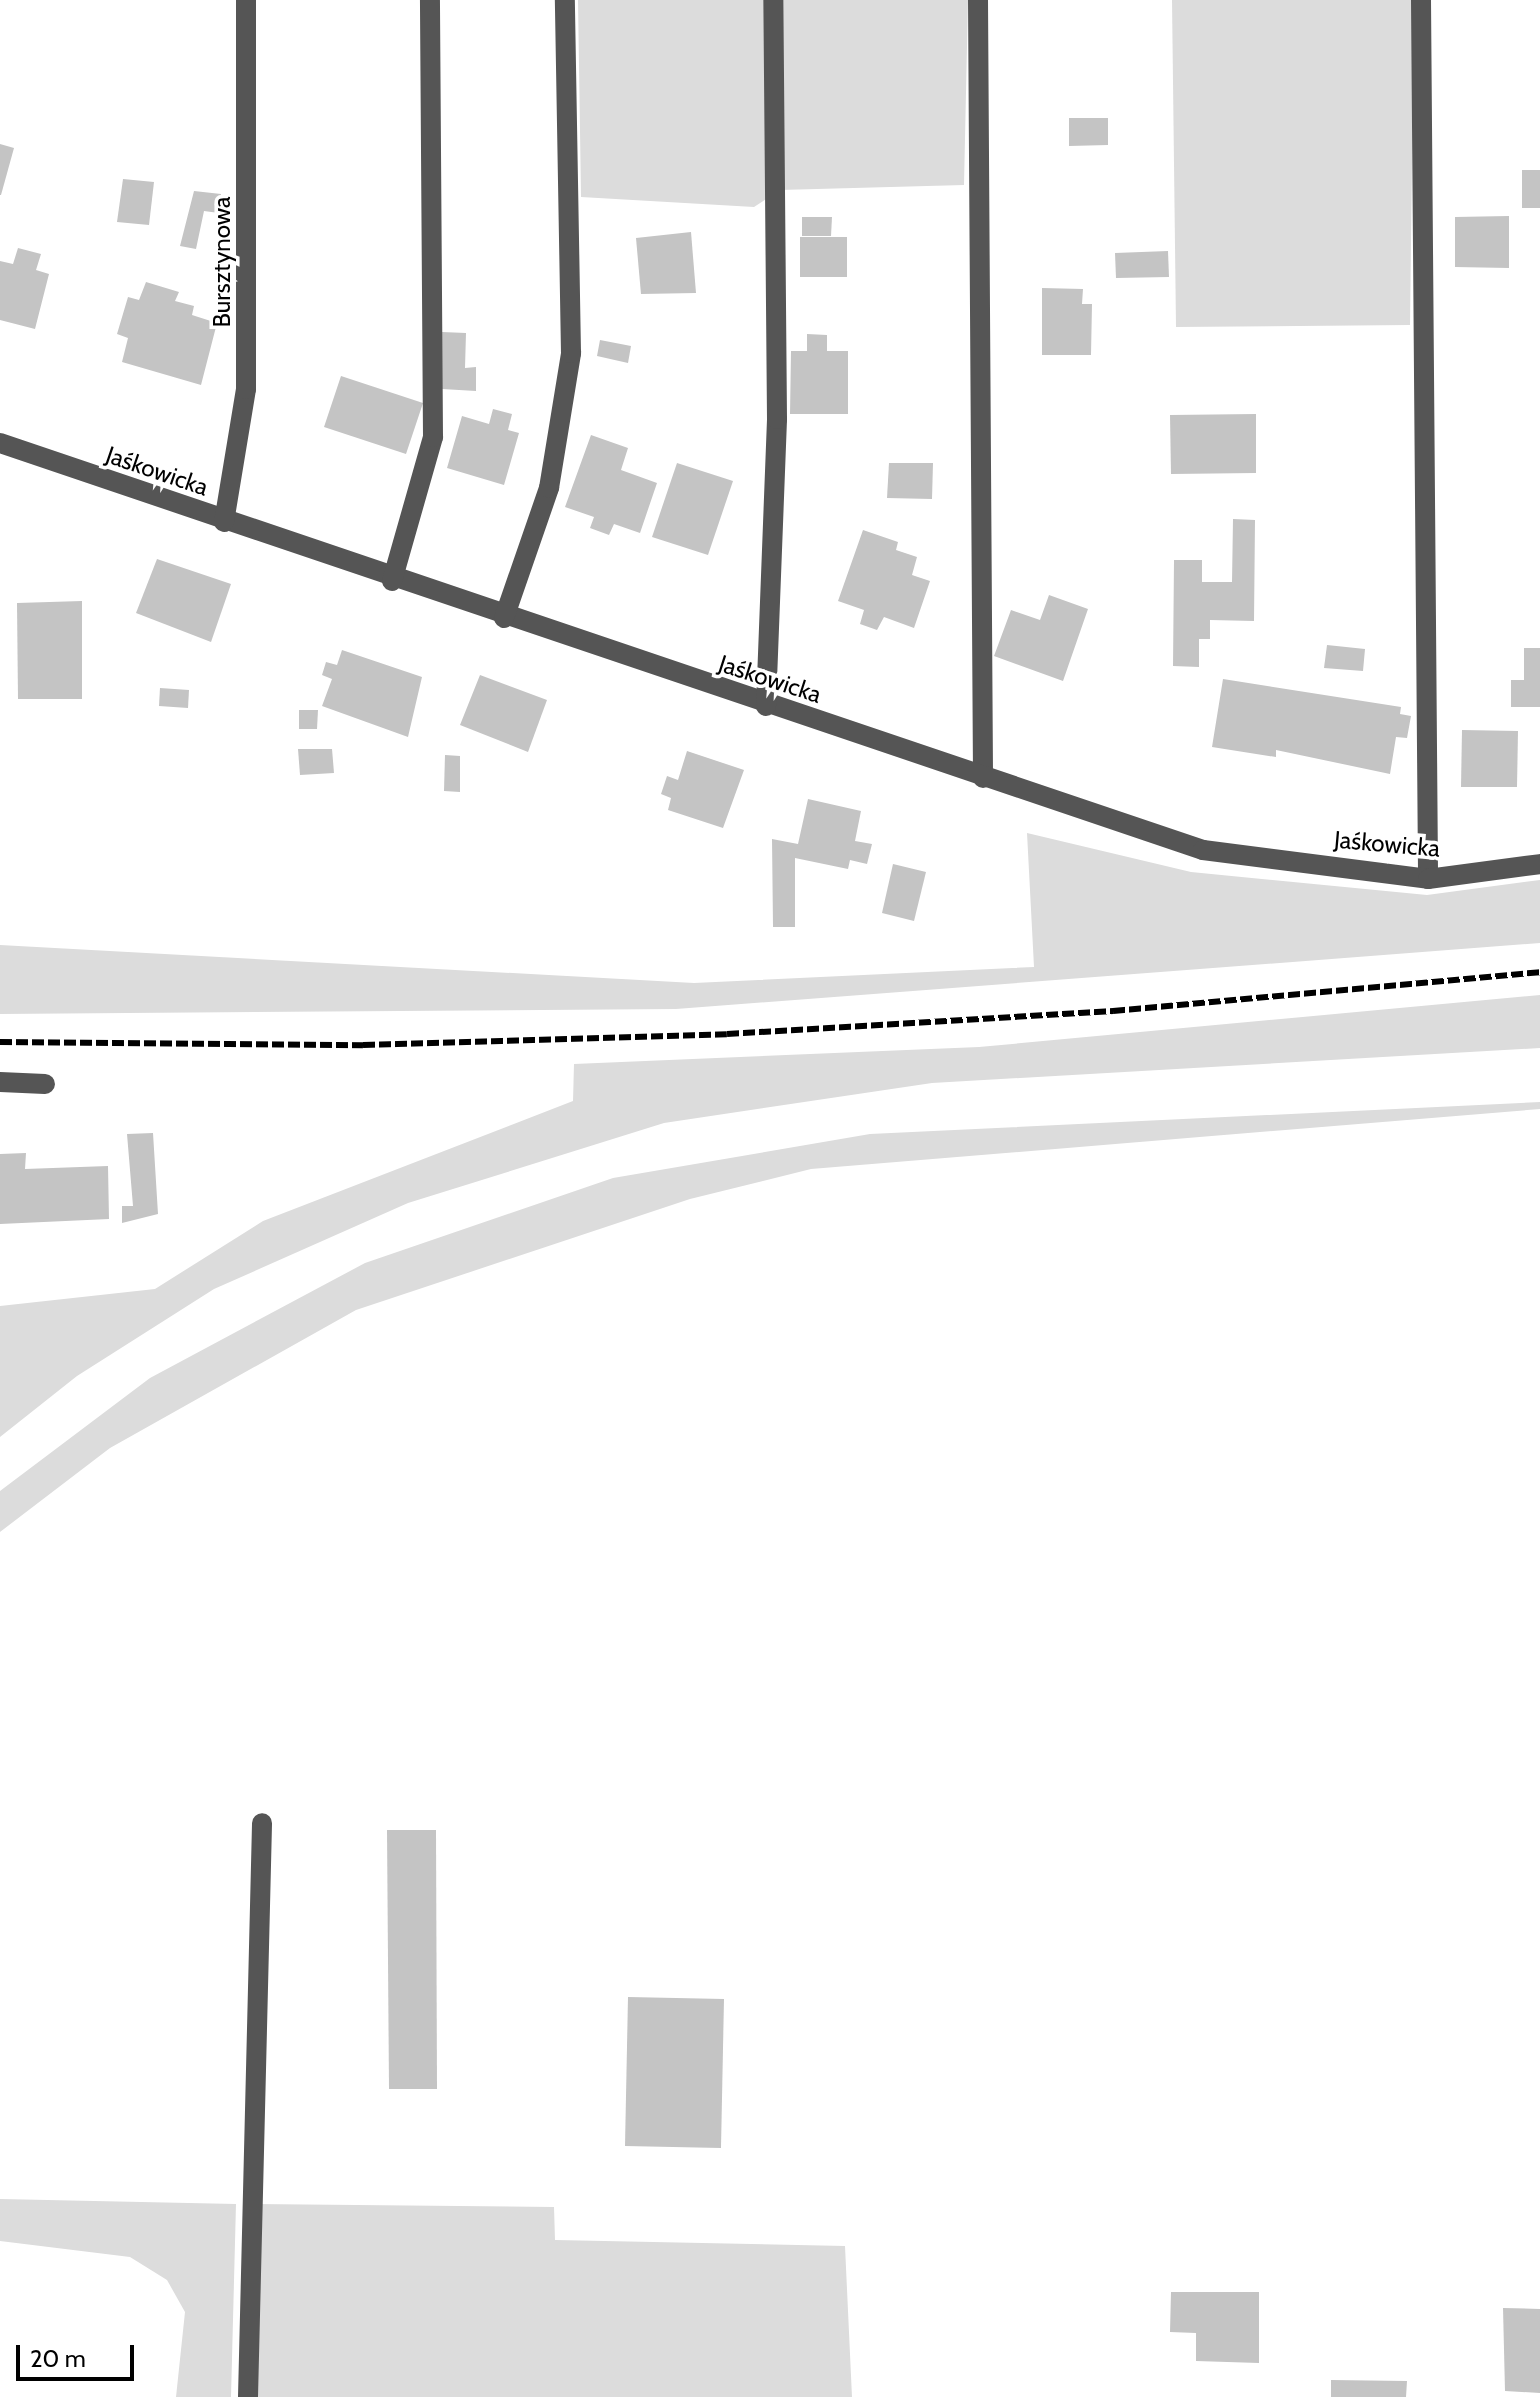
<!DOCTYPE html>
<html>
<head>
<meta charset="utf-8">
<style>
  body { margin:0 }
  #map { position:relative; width:1540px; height:2397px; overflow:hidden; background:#fff; font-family:Cabin,sans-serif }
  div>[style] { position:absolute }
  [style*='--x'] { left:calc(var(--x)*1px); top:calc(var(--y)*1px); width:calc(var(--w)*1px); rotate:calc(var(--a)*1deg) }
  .green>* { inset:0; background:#dcdcdc }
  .building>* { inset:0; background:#c4c4c4 }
  .minor>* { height:20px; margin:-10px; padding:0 10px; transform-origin:10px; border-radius:10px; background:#555 }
  .rail>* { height:6px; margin-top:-3px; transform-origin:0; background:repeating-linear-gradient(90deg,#000 0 12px,transparent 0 16px) }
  span { translate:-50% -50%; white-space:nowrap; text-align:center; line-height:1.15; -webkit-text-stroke:7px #fff; paint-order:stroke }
  .street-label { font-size:24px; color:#000 }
  .scale { position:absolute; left:16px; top:2345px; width:118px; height:36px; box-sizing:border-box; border:4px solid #000; border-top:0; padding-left:10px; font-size:24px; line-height:28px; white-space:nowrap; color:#000; -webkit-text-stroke:6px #fff; paint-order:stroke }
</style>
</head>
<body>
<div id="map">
  <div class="green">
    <div style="clip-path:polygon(578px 0,968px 0,964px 185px,780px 190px,754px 207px,581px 197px)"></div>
    <div style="clip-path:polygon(1172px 0,1414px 0,1410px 325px,1176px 327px)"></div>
    <div style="clip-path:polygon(1027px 833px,1191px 872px,1427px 895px,1540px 880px,1540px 943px,676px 1009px,0 1014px,0 945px,694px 983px,1034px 967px)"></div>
    <div style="clip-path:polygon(1540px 995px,1540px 1048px,932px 1083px,664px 1123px,408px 1203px,214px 1289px,77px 1376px,0 1437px,0 1306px,155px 1289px,263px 1221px,573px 1101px,574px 1064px,979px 1047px)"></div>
    <div style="clip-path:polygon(1540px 1102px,1540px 1109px,811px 1169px,690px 1199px,356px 1310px,110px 1448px,0 1532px,0 1491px,150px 1378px,365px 1263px,613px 1178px,870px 1134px)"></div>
    <div style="clip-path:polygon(0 2199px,236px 2204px,231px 2397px,176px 2397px,185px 2312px,167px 2280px,130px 2257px,0 2241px)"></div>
    <div style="clip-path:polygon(253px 2204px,554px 2207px,555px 2240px,845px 2246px,852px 2397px,248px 2397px)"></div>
  </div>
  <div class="building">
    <div style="clip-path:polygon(1069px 118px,1108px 118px,1108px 145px,1069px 146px)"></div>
    <div style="clip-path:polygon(0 144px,14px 148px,1px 195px,0 195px)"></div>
    <div style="clip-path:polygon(1522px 170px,1540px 170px,1540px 208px,1522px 208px)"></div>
    <div style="clip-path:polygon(123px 179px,154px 182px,149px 225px,117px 222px)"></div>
    <div style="clip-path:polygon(194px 191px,221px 194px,219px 213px,204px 211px,196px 249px,180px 246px)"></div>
    <div style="clip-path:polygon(1509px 216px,1509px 268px,1455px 267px,1455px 217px)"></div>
    <div style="clip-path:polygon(802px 217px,832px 217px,831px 236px,802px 236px)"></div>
    <div style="clip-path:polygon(691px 232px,696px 293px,641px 294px,636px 238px)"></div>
    <div style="clip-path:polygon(800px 237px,847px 237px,847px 277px,800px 277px)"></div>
    <div style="clip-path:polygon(18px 248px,41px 254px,36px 270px,49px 274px,35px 329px,0 320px,0 261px,13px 264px)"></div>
    <div style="clip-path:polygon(1168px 251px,1169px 277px,1116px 278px,1115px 253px)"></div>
    <div style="clip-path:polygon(146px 282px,179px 292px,175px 301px,194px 306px,192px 315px,217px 323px,201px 385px,122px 362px,128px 338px,117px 334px,128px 297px,139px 300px)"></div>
    <div style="clip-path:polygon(1042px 288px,1083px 289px,1082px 304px,1092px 304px,1091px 355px,1042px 355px)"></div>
    <div style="clip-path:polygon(442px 332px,466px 333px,465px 368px,476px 367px,476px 391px,442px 389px)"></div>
    <div style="clip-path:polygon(807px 334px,827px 335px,827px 351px,848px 351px,848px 414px,790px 414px,791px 351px,807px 351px)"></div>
    <div style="clip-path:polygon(600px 340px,631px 346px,628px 363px,597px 356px)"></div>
    <div style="clip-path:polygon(341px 376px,423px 403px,406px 454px,324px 427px)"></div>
    <div style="clip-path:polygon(493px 409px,512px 414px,508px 430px,519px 433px,504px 485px,447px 468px,462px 416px,489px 424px)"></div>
    <div style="clip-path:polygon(1256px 414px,1256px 473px,1171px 474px,1170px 415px)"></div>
    <div style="clip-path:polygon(591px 435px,628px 448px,621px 470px,657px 483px,640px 533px,614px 524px,609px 535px,590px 528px,594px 517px,565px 507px)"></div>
    <div style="clip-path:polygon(677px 463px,733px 481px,708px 555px,652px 537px)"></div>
    <div style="clip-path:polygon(889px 463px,933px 463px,932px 499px,887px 498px)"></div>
    <div style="clip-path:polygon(1233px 519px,1255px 520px,1254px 621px,1210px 620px,1210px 639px,1199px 639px,1199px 667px,1173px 666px,1174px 560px,1202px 560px,1202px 582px,1232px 582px)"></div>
    <div style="clip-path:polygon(863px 530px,898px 542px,896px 550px,917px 557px,912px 575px,930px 581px,914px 628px,884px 617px,877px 630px,860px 624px,864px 610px,838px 601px)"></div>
    <div style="clip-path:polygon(157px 559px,231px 584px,211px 642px,136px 613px)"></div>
    <div style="clip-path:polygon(1049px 595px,1088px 609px,1063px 681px,994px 656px,1011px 610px,1040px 620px)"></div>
    <div style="clip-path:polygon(82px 601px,82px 699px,18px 699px,17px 603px)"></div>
    <div style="clip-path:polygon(1327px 645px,1365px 649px,1363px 671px,1324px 668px)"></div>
    <div style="clip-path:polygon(1524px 648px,1540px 648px,1540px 707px,1511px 707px,1511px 680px,1524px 680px)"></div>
    <div style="clip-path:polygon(342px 650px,422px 677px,408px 737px,322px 706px,332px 679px,322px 675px,326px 662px,337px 665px)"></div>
    <div style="clip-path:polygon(480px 675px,547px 700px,528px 752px,460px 725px)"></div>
    <div style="clip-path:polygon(1223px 679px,1401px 707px,1400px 714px,1411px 716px,1407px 738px,1396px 737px,1390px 774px,1276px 750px,1276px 757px,1212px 747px)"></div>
    <div style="clip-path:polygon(160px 688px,189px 690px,188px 708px,159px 706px)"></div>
    <div style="clip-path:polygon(299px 710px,318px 710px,317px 729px,299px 729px)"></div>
    <div style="clip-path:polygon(1462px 730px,1518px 731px,1517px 787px,1461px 787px)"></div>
    <div style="clip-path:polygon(298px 749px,332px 749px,334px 773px,300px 775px)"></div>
    <div style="clip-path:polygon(687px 751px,744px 770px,723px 828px,668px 810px,671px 798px,661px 794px,667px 776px,678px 780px)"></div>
    <div style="clip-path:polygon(445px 755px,460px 756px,460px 792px,444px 791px)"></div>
    <div style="clip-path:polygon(808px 799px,861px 811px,855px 841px,872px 844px,867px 864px,850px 860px,848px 869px,795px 858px,795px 927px,773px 927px,772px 839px,798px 844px)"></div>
    <div style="clip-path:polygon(893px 864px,926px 872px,914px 921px,882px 913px)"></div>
    <div style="clip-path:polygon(153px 1133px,158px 1214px,122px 1223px,122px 1206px,133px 1206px,127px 1134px)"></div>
    <div style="clip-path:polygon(26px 1153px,25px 1169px,108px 1166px,109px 1219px,0 1224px,0 1154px)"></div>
    <div style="clip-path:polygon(387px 1830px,436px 1830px,437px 2089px,389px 2089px)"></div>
    <div style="clip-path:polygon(628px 1997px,724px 1999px,721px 2148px,625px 2146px)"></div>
    <div style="clip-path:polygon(1171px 2292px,1259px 2292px,1259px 2363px,1196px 2361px,1196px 2333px,1170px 2332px)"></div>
    <div style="clip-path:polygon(1503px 2308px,1540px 2309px,1540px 2393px,1505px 2391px)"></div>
    <div style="clip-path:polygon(1331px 2380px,1407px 2381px,1406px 2397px,1331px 2397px)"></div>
  </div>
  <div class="minor">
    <div style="--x:978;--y:0;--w:778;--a:89.63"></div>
    <div style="--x:1421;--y:0;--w:879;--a:89.54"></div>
    <div style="--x:0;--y:443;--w:1270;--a:18.69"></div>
    <div style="--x:1203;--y:850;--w:227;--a:7.3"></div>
    <div style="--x:1428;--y:879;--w:113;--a:-7.6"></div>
    <div style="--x:224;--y:522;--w:135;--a:-80.6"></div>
    <div style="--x:246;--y:389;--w:389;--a:-90"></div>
    <div style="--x:392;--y:581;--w:150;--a:-74.1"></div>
    <div style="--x:433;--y:437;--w:437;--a:-90.4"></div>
    <div style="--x:504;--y:618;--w:138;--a:-70.9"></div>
    <div style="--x:549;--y:488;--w:137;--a:-80.7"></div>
    <div style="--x:571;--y:353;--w:353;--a:-91"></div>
    <div style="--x:766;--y:706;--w:287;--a:-87.8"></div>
    <div style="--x:777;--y:419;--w:419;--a:-90.5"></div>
    <div style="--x:0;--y:1082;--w:45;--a:2.5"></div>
    <div style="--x:248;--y:2397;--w:574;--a:-88.6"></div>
  </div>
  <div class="rail">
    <div style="--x:0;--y:1042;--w:363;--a:0.5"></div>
    <div style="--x:363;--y:1045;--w:364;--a:-1.7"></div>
    <div style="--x:727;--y:1034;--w:387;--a:-3.4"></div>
    <div style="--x:1113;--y:1011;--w:429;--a:-5.2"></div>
  </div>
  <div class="street-label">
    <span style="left:222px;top:262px;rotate:-90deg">Bursztynowa</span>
    <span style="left:157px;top:471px;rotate:19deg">Jaśkowicka</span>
    <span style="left:770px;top:679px;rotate:18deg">Jaśkowicka</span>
    <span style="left:1387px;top:844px;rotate:5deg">Jaśkowicka</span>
  </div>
  <div class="scale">20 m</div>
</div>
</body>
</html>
